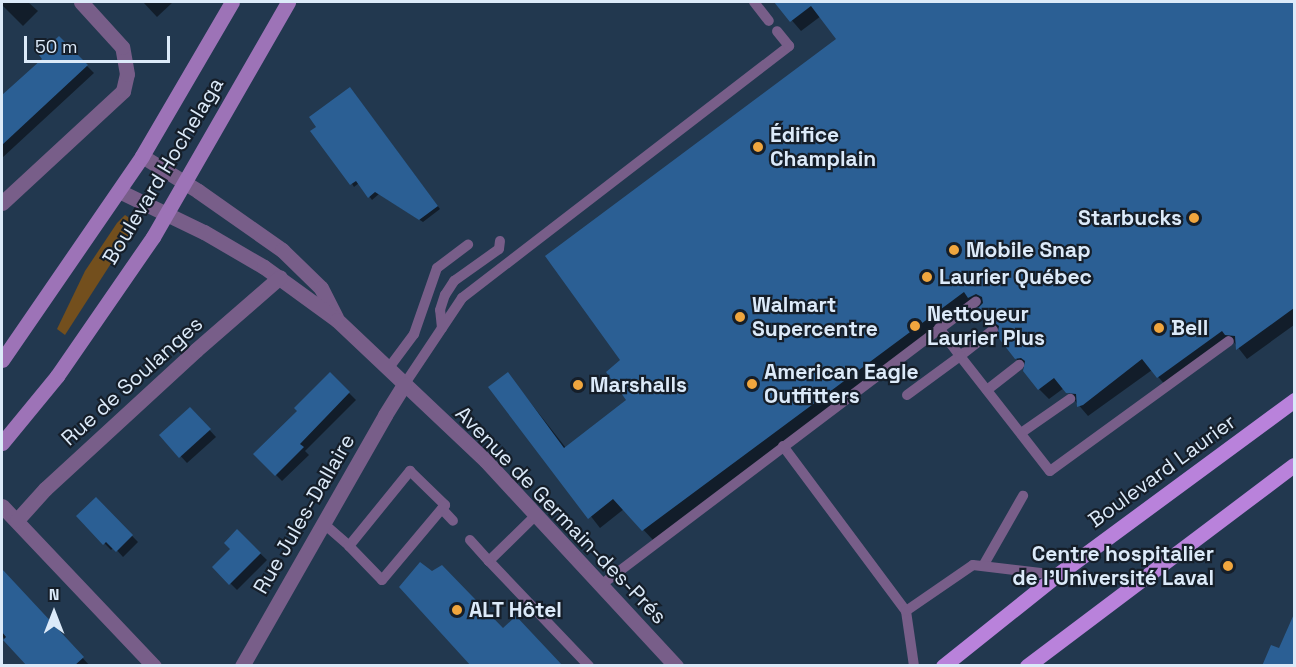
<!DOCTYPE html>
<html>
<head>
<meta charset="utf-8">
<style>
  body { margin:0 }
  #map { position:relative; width:1296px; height:667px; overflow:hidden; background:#22384f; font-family:"Space Grotesk",sans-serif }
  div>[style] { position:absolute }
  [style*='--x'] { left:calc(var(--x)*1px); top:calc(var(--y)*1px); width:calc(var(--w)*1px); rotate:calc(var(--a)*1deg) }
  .green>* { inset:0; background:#734f1d }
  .shadow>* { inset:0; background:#0007 }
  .building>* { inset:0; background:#2b5f94 }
  .lane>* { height:10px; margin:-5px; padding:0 5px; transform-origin:5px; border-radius:5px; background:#785e89 }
  .street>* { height:15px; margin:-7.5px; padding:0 7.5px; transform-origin:7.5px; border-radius:7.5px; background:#785e89 }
  .secondary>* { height:15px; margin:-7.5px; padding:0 7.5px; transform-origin:7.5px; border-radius:7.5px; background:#9d73b7 }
  .primary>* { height:15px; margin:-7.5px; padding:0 7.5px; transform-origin:7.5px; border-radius:7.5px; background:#b982db }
  .dots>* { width:16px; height:16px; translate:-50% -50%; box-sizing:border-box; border:3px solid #151e29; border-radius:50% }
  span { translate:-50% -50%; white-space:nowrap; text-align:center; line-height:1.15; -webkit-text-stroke:4.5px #151e29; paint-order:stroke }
  .poi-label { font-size:21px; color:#dceaf9; font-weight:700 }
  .left { translate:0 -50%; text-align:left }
  .right { translate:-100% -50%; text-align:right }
  .street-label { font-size:21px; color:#dceaf9 }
  .frame { position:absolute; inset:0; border:3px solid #dceaf9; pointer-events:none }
  .north { position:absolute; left:24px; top:583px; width:60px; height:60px; -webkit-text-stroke:4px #151e29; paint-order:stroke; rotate:0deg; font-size:16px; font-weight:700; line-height:24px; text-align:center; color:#dceaf9 }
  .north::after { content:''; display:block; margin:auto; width:21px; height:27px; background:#dceaf9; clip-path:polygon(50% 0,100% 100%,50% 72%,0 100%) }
  .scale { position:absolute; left:24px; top:36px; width:146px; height:27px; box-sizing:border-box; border:3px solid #dceaf9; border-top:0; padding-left:8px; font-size:18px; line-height:21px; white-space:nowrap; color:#dceaf9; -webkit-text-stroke:4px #151e29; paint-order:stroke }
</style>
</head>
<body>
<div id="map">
  <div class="green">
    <div style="clip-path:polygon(125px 215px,137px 223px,65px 335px,57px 329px,85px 271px,117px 223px)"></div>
  </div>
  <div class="shadow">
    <div style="clip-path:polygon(2px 2px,28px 2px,38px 11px,23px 26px,2px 5px)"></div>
    <div style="clip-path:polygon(143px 2px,173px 2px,157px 17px)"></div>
    <div style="clip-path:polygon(776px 2px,1294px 2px,1294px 325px,1247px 359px,1233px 341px,1168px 388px,1152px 370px,1088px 416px,1064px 388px,1049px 399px,1039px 389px,974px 302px,653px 540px,624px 509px,600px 528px,490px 387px,508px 374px,566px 448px,628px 400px,622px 361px,838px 39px,821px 16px,801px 31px)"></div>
    <div style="clip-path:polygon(59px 38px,94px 73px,2px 158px,2px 109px,13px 99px)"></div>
    <div style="clip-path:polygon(353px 92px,440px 209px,423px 222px,379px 194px,372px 200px,359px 183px,354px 187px,318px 127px)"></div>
    <div style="clip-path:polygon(330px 374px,356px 400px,305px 451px,309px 455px,282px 481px,255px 454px,299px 411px)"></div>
    <div style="clip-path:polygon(190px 409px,216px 437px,187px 463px,161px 435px)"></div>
    <div style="clip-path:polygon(96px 499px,138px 542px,123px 557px,114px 547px,111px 550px,78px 516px)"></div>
    <div style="clip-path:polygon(237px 531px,267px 560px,237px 590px,214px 567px,232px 549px)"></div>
    <div style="clip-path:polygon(2px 570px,90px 666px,29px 666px,2px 636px)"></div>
  </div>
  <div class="building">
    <div style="clip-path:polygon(774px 2px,1294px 2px,1294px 308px,1236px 350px,1235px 336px,1225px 335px,1222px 331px,1157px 378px,1142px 359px,1083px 405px,1077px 407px,1076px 394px,1066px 393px,1054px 378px,1038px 390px,1023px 371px,1025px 361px,1021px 358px,1015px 359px,997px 336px,999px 326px,995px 323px,988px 324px,977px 309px,983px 303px,982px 297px,976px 294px,968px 298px,964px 292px,642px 531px,613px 499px,588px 519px,488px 387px,508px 372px,564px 448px,626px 400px,606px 372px,620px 360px,545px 256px,836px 39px,811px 6px,790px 22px)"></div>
    <div style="clip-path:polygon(59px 36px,88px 65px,2px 145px,2px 95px,42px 59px,39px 55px)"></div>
    <div style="clip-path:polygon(350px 87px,438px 206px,419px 220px,375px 192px,368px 198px,356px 181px,350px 185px,310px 131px,316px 127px,309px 117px)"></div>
    <div style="clip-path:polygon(330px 372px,350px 392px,300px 444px,304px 447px,275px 476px,253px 454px,297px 411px,294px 408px)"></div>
    <div style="clip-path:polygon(190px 407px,211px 429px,179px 458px,159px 435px)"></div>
    <div style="clip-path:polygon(96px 497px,133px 535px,116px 552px,106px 542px,103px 545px,76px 516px)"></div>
    <div style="clip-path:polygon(237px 529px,261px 553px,229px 585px,212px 567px,230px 549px,224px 543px)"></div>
    <div style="clip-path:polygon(420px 562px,432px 571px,442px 565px,503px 628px,516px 616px,563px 666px,471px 666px,399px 587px)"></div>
    <div style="clip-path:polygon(2px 569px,84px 657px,74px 666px,27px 666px,3px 640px,6px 637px,2px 632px)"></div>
    <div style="clip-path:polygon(1294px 614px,1294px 666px,1262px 666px,1271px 645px,1279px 648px)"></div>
  </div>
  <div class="lane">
    <div style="--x:754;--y:2;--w:24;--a:52"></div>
    <div style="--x:442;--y:328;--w:18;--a:-96"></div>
    <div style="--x:440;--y:310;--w:16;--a:-72"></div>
    <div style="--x:445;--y:295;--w:17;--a:-57"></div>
    <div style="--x:454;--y:281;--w:55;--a:-35.4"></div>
    <div style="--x:499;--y:249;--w:8;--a:-83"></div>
    <div style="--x:939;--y:328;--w:35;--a:53"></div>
    <div style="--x:960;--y:356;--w:42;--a:-38.2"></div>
    <div style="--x:388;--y:369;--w:44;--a:-53.4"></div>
    <div style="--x:414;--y:334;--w:70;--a:-70.8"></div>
    <div style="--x:437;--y:268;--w:39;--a:-37"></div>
    <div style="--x:404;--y:385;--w:105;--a:-56.3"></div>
    <div style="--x:462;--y:298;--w:413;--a:-37.6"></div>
    <div style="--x:789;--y:46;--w:19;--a:-129"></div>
    <div style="--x:987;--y:390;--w:41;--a:-38"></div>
    <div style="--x:907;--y:395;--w:66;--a:-36.3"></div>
    <div style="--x:960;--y:356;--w:146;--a:52"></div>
    <div style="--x:1050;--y:471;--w:221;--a:-36"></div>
    <div style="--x:1021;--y:433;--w:60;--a:-34.8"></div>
    <div style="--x:783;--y:446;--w:206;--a:53.3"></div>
    <div style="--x:442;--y:509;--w:16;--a:47"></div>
    <div style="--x:536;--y:515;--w:66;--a:135.6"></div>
    <div style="--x:489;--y:561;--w:145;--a:46.4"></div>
    <div style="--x:323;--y:523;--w:35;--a:41"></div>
    <div style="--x:349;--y:546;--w:97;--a:-50.9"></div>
    <div style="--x:410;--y:471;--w:49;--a:44.2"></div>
    <div style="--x:445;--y:505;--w:98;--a:130"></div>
    <div style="--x:382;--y:580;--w:47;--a:-134.1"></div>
    <div style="--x:470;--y:540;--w:28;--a:48"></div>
    <div style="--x:983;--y:566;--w:81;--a:-60.3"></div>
    <div style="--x:601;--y:585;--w:470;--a:-37.1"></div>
    <div style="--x:914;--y:666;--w:56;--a:-98.3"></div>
    <div style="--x:906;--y:611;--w:81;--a:-34.5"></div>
    <div style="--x:973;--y:565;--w:85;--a:6.8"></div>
  </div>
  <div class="street">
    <div style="--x:142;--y:156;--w:66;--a:32"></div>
    <div style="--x:198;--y:191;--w:103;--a:35.1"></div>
    <div style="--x:282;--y:250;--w:54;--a:44.3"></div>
    <div style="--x:321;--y:288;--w:33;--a:63"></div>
    <div style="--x:119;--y:191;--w:94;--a:25.8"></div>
    <div style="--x:204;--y:232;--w:69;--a:30.3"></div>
    <div style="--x:264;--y:267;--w:90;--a:36"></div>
    <div style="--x:337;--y:320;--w:205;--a:43.4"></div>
    <div style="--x:486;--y:461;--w:280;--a:47.2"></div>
    <div style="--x:2;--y:203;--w:165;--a:-42.8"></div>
    <div style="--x:123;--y:91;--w:17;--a:-77"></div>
    <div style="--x:127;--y:74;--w:27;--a:-100"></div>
    <div style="--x:122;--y:47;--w:61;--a:-132.3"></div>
    <div style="--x:2;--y:506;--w:221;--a:46.5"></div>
    <div style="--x:17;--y:520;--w:42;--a:-47.9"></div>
    <div style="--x:45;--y:489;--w:205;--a:-42.6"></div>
    <div style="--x:196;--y:350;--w:111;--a:-41"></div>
    <div style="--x:242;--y:666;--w:289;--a:-60.3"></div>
    <div style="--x:385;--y:415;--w:36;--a:-58"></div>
  </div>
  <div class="secondary">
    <div style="--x:2;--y:360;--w:247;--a:-55.5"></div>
    <div style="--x:142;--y:156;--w:178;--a:-59.7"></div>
    <div style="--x:2;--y:443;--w:87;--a:-50.6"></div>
    <div style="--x:57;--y:376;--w:169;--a:-55.4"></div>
    <div style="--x:153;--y:237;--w:271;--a:-60.1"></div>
  </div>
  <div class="primary">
    <div style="--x:943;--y:666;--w:146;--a:-38.6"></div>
    <div style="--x:1057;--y:575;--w:295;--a:-36.4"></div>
    <div style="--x:1027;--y:666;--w:334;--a:-37"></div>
  </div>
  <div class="dots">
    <div style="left:758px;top:147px;background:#f0a63e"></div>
    <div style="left:1194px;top:218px;background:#f0a63e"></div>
    <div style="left:954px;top:250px;background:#f0a63e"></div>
    <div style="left:927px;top:277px;background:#f0a63e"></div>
    <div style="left:740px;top:317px;background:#f0a63e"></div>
    <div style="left:915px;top:326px;background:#f0a63e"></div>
    <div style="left:1159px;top:328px;background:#f0a63e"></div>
    <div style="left:752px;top:384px;background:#f0a63e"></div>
    <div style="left:578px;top:385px;background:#f0a63e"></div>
    <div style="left:1228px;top:566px;background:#f0a63e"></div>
    <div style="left:457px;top:610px;background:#f0a63e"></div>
  </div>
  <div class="poi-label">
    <span class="left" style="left:770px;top:147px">Édifice<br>Champlain</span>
    <span class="right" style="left:1182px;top:218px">Starbucks</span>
    <span class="left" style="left:966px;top:250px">Mobile Snap</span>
    <span class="left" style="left:939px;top:277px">Laurier Québec</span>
    <span class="left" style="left:752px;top:317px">Walmart<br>Supercentre</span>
    <span class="left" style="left:927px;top:326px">Nettoyeur<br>Laurier Plus</span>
    <span class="left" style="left:1171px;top:328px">Bell</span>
    <span class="left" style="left:764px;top:384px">American Eagle<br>Outfitters</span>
    <span class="left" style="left:590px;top:385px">Marshalls</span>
    <span class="right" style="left:1214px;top:566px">Centre hospitalier<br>de l'Université Laval</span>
    <span class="left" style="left:469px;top:610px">ALT Hôtel</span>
  </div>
  <div class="street-label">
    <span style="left:163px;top:171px;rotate:-59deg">Boulevard Hochelaga</span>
    <span style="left:132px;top:381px;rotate:-42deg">Rue de Soulanges</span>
    <span style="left:1162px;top:471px;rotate:-36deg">Boulevard Laurier</span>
    <span style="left:304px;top:514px;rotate:-60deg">Rue Jules-Dallaire</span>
    <span style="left:561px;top:515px;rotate:46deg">Avenue de Germain-des-Prés</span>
  </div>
  <div class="frame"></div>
  <div class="north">N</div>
  <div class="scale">50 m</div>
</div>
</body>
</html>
